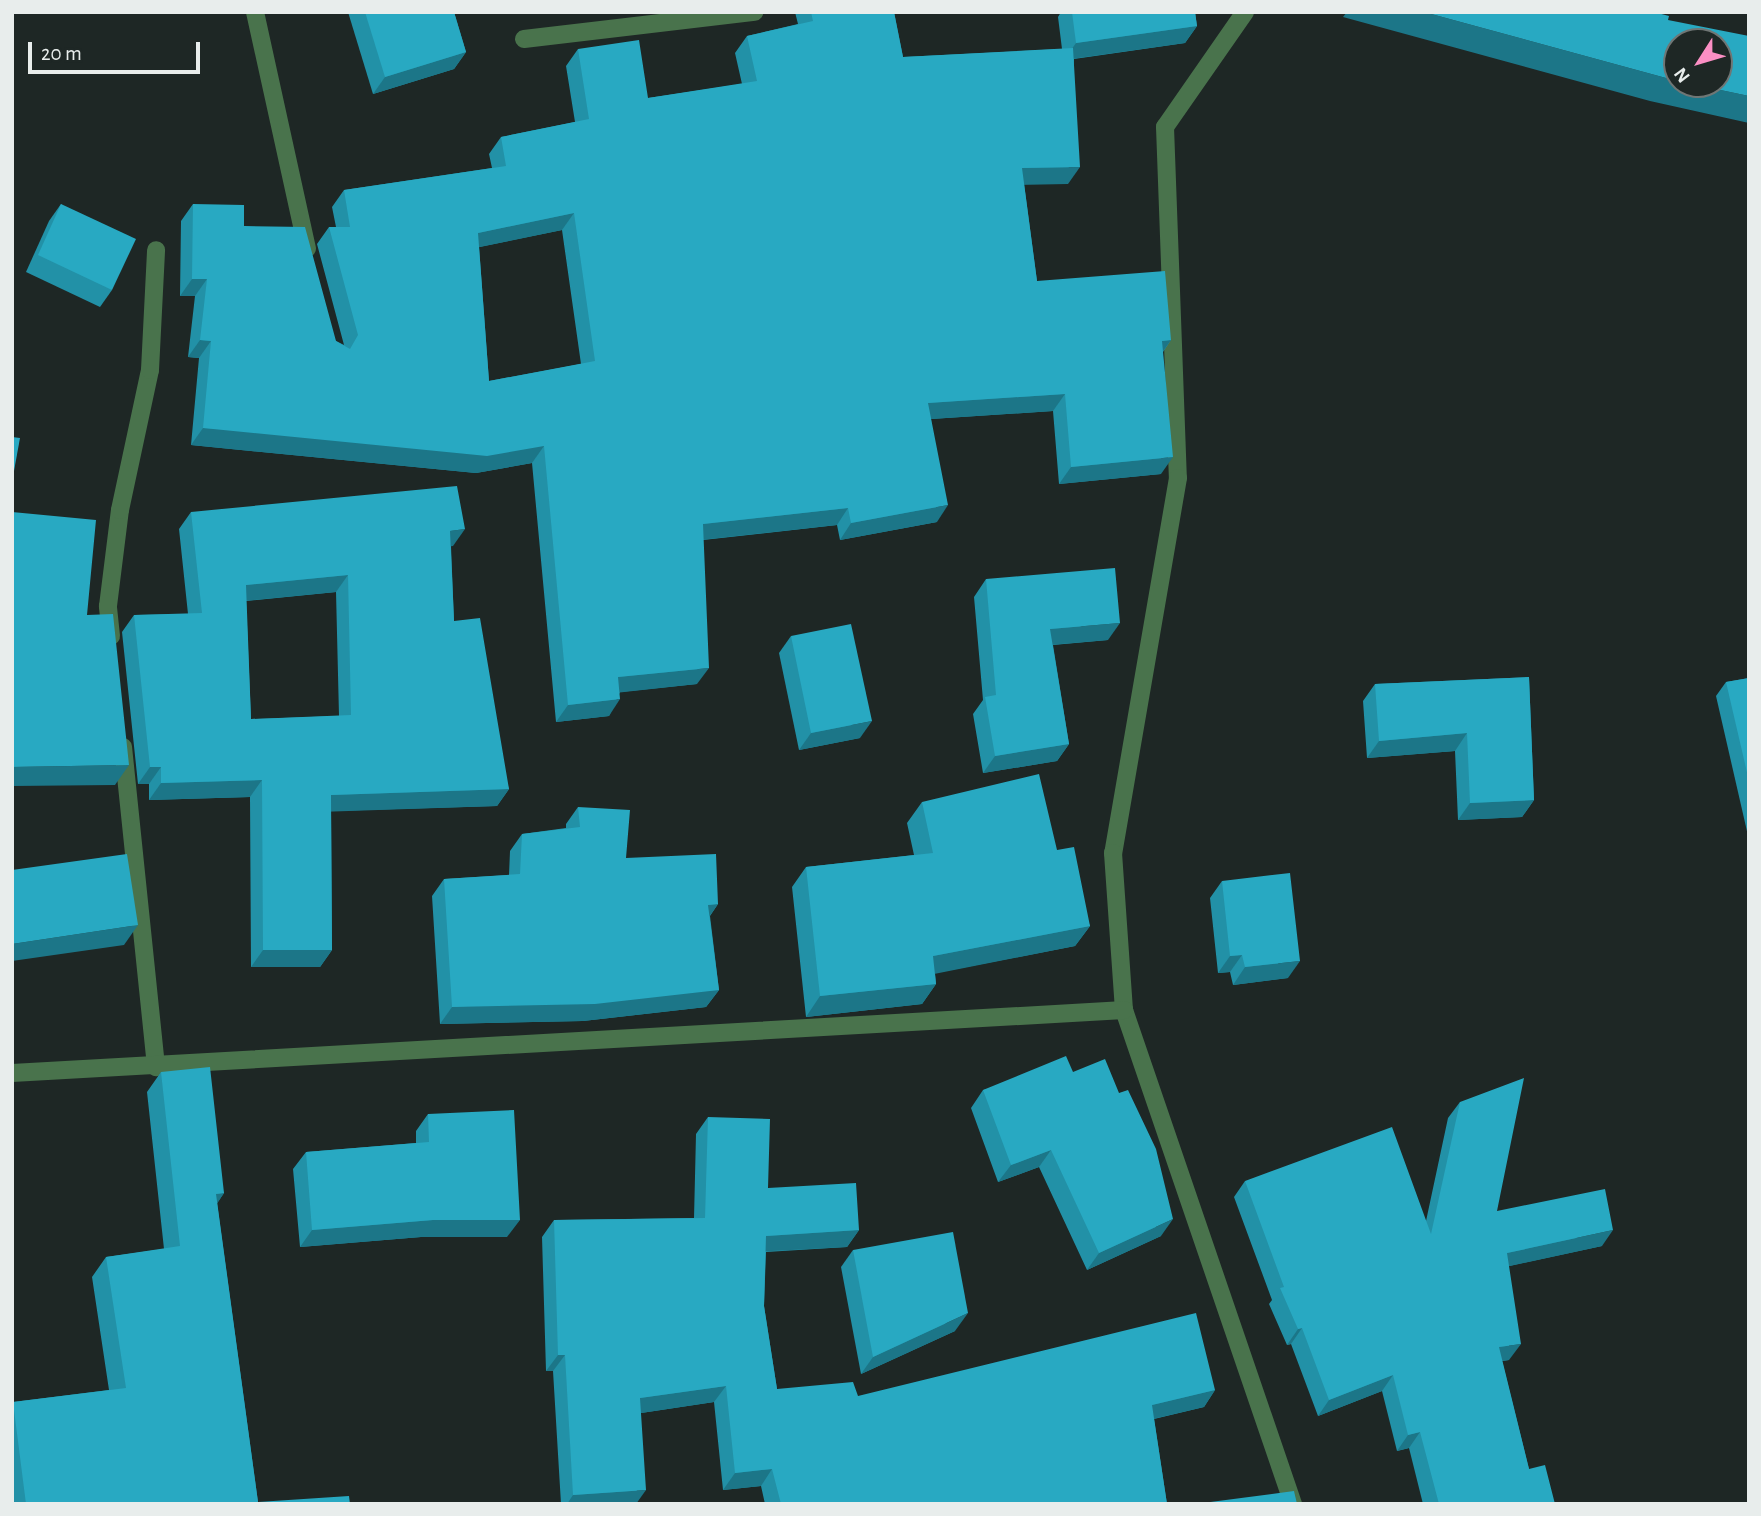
<!DOCTYPE html>
<html>
<head>
<meta charset="utf-8">
<style>
  body { margin:0 }
  #map { position:relative; width:1761px; height:1516px; overflow:hidden; background:#1e2725; font-family:"Alegreya Sans",sans-serif }
  div>[style] { position:absolute }
  [style*='--x'] { left:calc(var(--x)*1px); top:calc(var(--y)*1px); width:calc(var(--w)*1px); rotate:calc(var(--a)*1deg) }
  .minor>* { height:18px; margin:-9px; padding:0 9px; transform-origin:9px; border-radius:9px; background:#49734c }
  .wall>* { inset:0; background:#2291a7 }
  .shaded-wall>* { inset:0; background:#1c7688 }
  .building>* { inset:0; background:#28a9c2 }
  span { translate:-50% -50%; white-space:nowrap; text-align:center; line-height:1.15; -webkit-text-stroke:7px #1e2725; paint-order:stroke }
  .frame { position:absolute; inset:0; border:14px solid #e8edec; pointer-events:none }
  .north { position:absolute; left:1663px; top:28px; width:70px; height:70px; box-sizing:border-box; background:#1e2725; border:2px solid #6f7675; border-radius:50%; rotate:233deg; font-size:19px; font-weight:700; line-height:28px; text-align:center; color:#e8edec }
  .north::after { content:''; display:block; margin:auto; width:24px; height:32px; background:#fb8fc4; clip-path:polygon(50% 0,100% 100%,50% 72%,0 100%) }
  .scale { position:absolute; left:28px; top:42px; width:172px; height:32px; box-sizing:border-box; border:4px solid #e8edec; border-top:0; padding-left:9px; font-size:21px; line-height:24px; white-space:nowrap; color:#e8edec; -webkit-text-stroke:5px #1e2725; paint-order:stroke }
</style>
</head>
<body>
<div id="map">
  <div class="minor">
    <div style="--x:255;--y:12;--w:242;--a:77.6"></div>
    <div style="--x:1245;--y:12;--w:140;--a:124.8"></div>
    <div style="--x:1165;--y:127;--w:351;--a:87.9"></div>
    <div style="--x:1178;--y:478;--w:381;--a:99.8"></div>
    <div style="--x:1113;--y:853;--w:157;--a:86"></div>
    <div style="--x:1124;--y:1010;--w:522;--a:71.11"></div>
    <div style="--x:524;--y:39;--w:232;--a:-6.7"></div>
    <div style="--x:111;--y:636;--w:30;--a:-96"></div>
    <div style="--x:108;--y:606;--w:97;--a:-82.9"></div>
    <div style="--x:120;--y:510;--w:143;--a:-77.9"></div>
    <div style="--x:150;--y:370;--w:120;--a:-87.1"></div>
    <div style="--x:123;--y:747;--w:322;--a:84.1"></div>
    <div style="--x:12;--y:1073;--w:1114;--a:-3.24"></div>
  </div>
  <div class="wall">
    <div style="clip-path:polygon(348px 12px,454px 12px,466px 52px,454px 69px,373px 94px)"></div>
    <div style="clip-path:polygon(evenodd,795px 12px,894px 12px,903px 57px,1062px 49px,1058px 17px,1061px 12px,1195px 12px,1197px 26px,1185px 43px,1074px 59px,1068px 184px,1024px 184px,1037px 281px,1171px 340px,1163px 352px,1161px 474px,1059px 484px,1053px 411px,931px 419px,937px 522px,840px 540px,837px 525px,703px 540px,697px 684px,620px 692px,609px 716px,556px 722px,532px 463px,476px 473px,191px 445px,199px 358px,188px 357px,195px 296px,180px 296px,181px 221px,193px 204px,244px 226px,336px 341px,344px 345px,317px 244px,329px 227px,336px 227px,332px 207px,344px 190px,492px 168px,489px 154px,501px 137px,575px 122px,566px 66px,578px 49px,648px 98px,742px 84px,735px 53px,747px 36px,798px 24px,795px 12px,562px 230px,581px 364px,489px 381px,479px 247px,562px 230px)"></div>
    <div style="clip-path:polygon(61px 204px,112px 290px,100px 307px,26px 272px,49px 221px)"></div>
    <div style="clip-path:polygon(evenodd,191px 512px,453px 546px,451px 546px,454px 621px,509px 789px,497px 806px,331px 811px,332px 950px,320px 967px,251px 967px,250px 797px,149px 800px,149px 784px,138px 784px,122px 632px,134px 615px,188px 614px,179px 529px,191px 512px,336px 592px,339px 716px,251px 719px,246px 601px,336px 592px)"></div>
    <div style="clip-path:polygon(986px 579px,1108px 640px,1053px 645px,1069px 744px,1057px 761px,983px 773px,973px 714px,983px 700px,974px 597px)"></div>
    <div style="clip-path:polygon(791px 636px,860px 738px,799px 750px,779px 653px)"></div>
    <div style="clip-path:polygon(1529px 677px,1534px 800px,1522px 817px,1458px 820px,1455px 751px,1367px 758px,1363px 701px,1375px 684px)"></div>
    <div style="clip-path:polygon(1749px 678px,1749px 840px,1716px 696px,1726px 682px)"></div>
    <div style="clip-path:polygon(922px 802px,1057px 850px,1090px 926px,1075px 946px,935px 973px,936px 984px,922px 1004px,806px 1017px,792px 887px,806px 867px,914px 855px,907px 823px)"></div>
    <div style="clip-path:polygon(578px 807px,626px 858px,718px 904px,710px 916px,719px 990px,706px 1007px,583px 1021px,440px 1024px,432px 896px,444px 879px,509px 875px,510px 851px,522px 834px,566px 828px,566px 824px)"></div>
    <div style="clip-path:polygon(1222px 881px,1288px 978px,1233px 985px,1230px 972px,1218px 973px,1210px 898px)"></div>
    <div style="clip-path:polygon(161px 1072px,224px 1193px,217px 1203px,258px 1502px,350px 1504px,12px 1504px,12px 1404px,13px 1402px,109px 1390px,92px 1277px,106px 1257px,164px 1249px,147px 1092px)"></div>
    <div style="clip-path:polygon(1073px 1072px,1161px 1236px,1087px 1270px,1039px 1167px,998px 1182px,971px 1108px,983px 1090px)"></div>
    <div style="clip-path:polygon(1460px 1102px,1497px 1211px,1602px 1246px,1509px 1266px,1509px 1360px,1502px 1361px,1529px 1469px,1555px 1504px,1423px 1504px,1409px 1448px,1397px 1451px,1382px 1391px,1318px 1416px,1291px 1344px,1287px 1345px,1269px 1304px,1272px 1300px,1234px 1197px,1245px 1181px,1426px 1221px,1448px 1118px)"></div>
    <div style="clip-path:polygon(428px 1114px,507px 1237px,421px 1237px,300px 1247px,293px 1169px,306px 1152px,416px 1143px,416px 1131px)"></div>
    <div style="clip-path:polygon(708px 1117px,768px 1188px,859px 1230px,847px 1247px,766px 1252px,764px 1306px,777px 1389px,858px 1396px,1215px 1390px,1204px 1407px,1154px 1419px,1167px 1504px,765px 1504px,761px 1486px,723px 1490px,714px 1402px,641px 1413px,636px 1504px,561px 1504px,553px 1371px,546px 1371px,542px 1237px,554px 1220px,694px 1218px,696px 1134px)"></div>
    <div style="clip-path:polygon(853px 1250px,955px 1331px,861px 1374px,841px 1267px)"></div>
  </div>
  <div class="shaded-wall">
    <div style="clip-path:polygon(1347px 12px,1424px 12px,1677px 81px,1677px 84px,1692px 84px,1749px 96px,1749px 123px,1650px 101px,1343px 17px)"></div>
    <div style="clip-path:polygon(1197px 26px,1185px 43px,1064px 60px,1076px 43px)"></div>
    <div style="clip-path:polygon(466px 52px,454px 69px,373px 94px,385px 77px)"></div>
    <div style="clip-path:polygon(1080px 167px,1068px 184px,1010px 185px,1022px 168px)"></div>
    <div style="clip-path:polygon(574px 213px,562px 230px,466px 250px,478px 233px)"></div>
    <div style="clip-path:polygon(192px 279px,207px 279px,195px 296px,180px 296px)"></div>
    <div style="clip-path:polygon(200px 340px,211px 341px,199px 358px,188px 357px)"></div>
    <div style="clip-path:polygon(1171px 340px,1159px 357px,1162px 341px)"></div>
    <div style="clip-path:polygon(1065px 394px,1053px 411px,916px 420px,928px 403px)"></div>
    <div style="clip-path:polygon(203px 428px,544px 446px,532px 463px,476px 473px,191px 445px)"></div>
    <div style="clip-path:polygon(1173px 457px,1161px 474px,1059px 484px,1071px 467px)"></div>
    <div style="clip-path:polygon(948px 505px,937px 522px,840px 540px,851px 523px)"></div>
    <div style="clip-path:polygon(848px 508px,837px 525px,691px 541px,703px 524px)"></div>
    <div style="clip-path:polygon(465px 529px,453px 546px,439px 548px,450px 531px)"></div>
    <div style="clip-path:polygon(348px 575px,336px 592px,234px 602px,246px 585px)"></div>
    <div style="clip-path:polygon(1120px 623px,1108px 640px,1038px 646px,1050px 629px)"></div>
    <div style="clip-path:polygon(709px 668px,697px 684px,606px 694px,618px 677px)"></div>
    <div style="clip-path:polygon(620px 699px,609px 716px,556px 722px,568px 705px)"></div>
    <div style="clip-path:polygon(872px 721px,860px 738px,799px 750px,811px 733px)"></div>
    <div style="clip-path:polygon(1467px 733px,1455px 751px,1367px 758px,1379px 741px)"></div>
    <div style="clip-path:polygon(1069px 744px,1057px 761px,983px 773px,995px 756px)"></div>
    <div style="clip-path:polygon(129px 765px,115px 785px,12px 786px,12px 767px)"></div>
    <div style="clip-path:polygon(150px 767px,161px 767px,149px 784px,138px 784px)"></div>
    <div style="clip-path:polygon(262px 780px,250px 797px,149px 800px,161px 783px)"></div>
    <div style="clip-path:polygon(509px 789px,497px 806px,319px 812px,331px 795px)"></div>
    <div style="clip-path:polygon(1534px 800px,1522px 817px,1458px 820px,1470px 803px)"></div>
    <div style="clip-path:polygon(718px 904px,706px 921px,708px 905px)"></div>
    <div style="clip-path:polygon(138px 925px,124px 945px,12px 961px,12px 944px)"></div>
    <div style="clip-path:polygon(1090px 926px,1075px 946px,919px 977px,933px 956px)"></div>
    <div style="clip-path:polygon(263px 950px,332px 950px,320px 967px,251px 967px)"></div>
    <div style="clip-path:polygon(1242px 955px,1230px 972px,1218px 973px,1230px 956px)"></div>
    <div style="clip-path:polygon(1300px 961px,1288px 978px,1233px 985px,1245px 967px)"></div>
    <div style="clip-path:polygon(936px 984px,922px 1004px,806px 1017px,820px 996px)"></div>
    <div style="clip-path:polygon(719px 990px,706px 1007px,583px 1021px,440px 1024px,452px 1007px)"></div>
    <div style="clip-path:polygon(1051px 1150px,1039px 1167px,998px 1182px,1011px 1165px)"></div>
    <div style="clip-path:polygon(224px 1193px,211px 1213px,216px 1194px)"></div>
    <div style="clip-path:polygon(1173px 1219px,1161px 1236px,1087px 1270px,1099px 1253px)"></div>
    <div style="clip-path:polygon(433px 1220px,520px 1220px,507px 1237px,421px 1237px,300px 1247px,312px 1230px)"></div>
    <div style="clip-path:polygon(859px 1230px,847px 1247px,754px 1252px,766px 1236px)"></div>
    <div style="clip-path:polygon(1613px 1230px,1602px 1246px,1496px 1269px,1507px 1253px)"></div>
    <div style="clip-path:polygon(968px 1313px,955px 1331px,861px 1374px,873px 1357px)"></div>
    <div style="clip-path:polygon(1302px 1328px,1291px 1344px,1287px 1345px,1298px 1329px)"></div>
    <div style="clip-path:polygon(1521px 1344px,1509px 1360px,1488px 1363px,1499px 1347px)"></div>
    <div style="clip-path:polygon(558px 1355px,565px 1355px,553px 1371px,546px 1371px)"></div>
    <div style="clip-path:polygon(1393px 1375px,1382px 1391px,1318px 1416px,1329px 1400px)"></div>
    <div style="clip-path:polygon(726px 1386px,714px 1402px,628px 1415px,640px 1398px)"></div>
    <div style="clip-path:polygon(1215px 1390px,1204px 1407px,1140px 1422px,1152px 1405px)"></div>
    <div style="clip-path:polygon(1420px 1432px,1409px 1448px,1397px 1451px,1408px 1435px)"></div>
    <div style="clip-path:polygon(772px 1469px,761px 1486px,723px 1490px,735px 1473px)"></div>
    <div style="clip-path:polygon(646px 1490px,636px 1504px,567px 1504px,573px 1495px)"></div>
  </div>
  <div class="building">
    <div style="clip-path:polygon(365px 12px,454px 12px,466px 52px,385px 77px)"></div>
    <div style="clip-path:polygon(evenodd,811px 12px,894px 12px,903px 57px,1073px 48px,1080px 167px,1022px 168px,1037px 281px,1165px 271px,1171px 340px,1162px 341px,1173px 457px,1071px 467px,1065px 394px,928px 403px,948px 505px,851px 523px,848px 508px,703px 524px,709px 668px,618px 677px,620px 699px,568px 705px,544px 446px,487px 456px,203px 428px,211px 341px,200px 340px,207px 279px,192px 279px,193px 204px,244px 205px,244px 226px,305px 227px,336px 341px,350px 349px,358px 335px,329px 227px,350px 227px,344px 190px,506px 166px,501px 137px,589px 119px,578px 49px,639px 40px,648px 98px,757px 81px,747px 36px,813px 21px,811px 12px,574px 213px,595px 361px,489px 381px,478px 233px,574px 213px)"></div>
    <div style="clip-path:polygon(1072px 12px,1195px 12px,1197px 26px,1076px 43px)"></div>
    <div style="clip-path:polygon(1424px 12px,1654px 12px,1669px 16px,1668px 20px,1749px 36px,1749px 96px,1692px 84px,1719px 84px,1719px 42px,1677px 42px,1677px 81px)"></div>
    <div style="clip-path:polygon(61px 204px,136px 239px,112px 290px,38px 255px)"></div>
    <div style="clip-path:polygon(12px 437px,20px 438px,12px 482px)"></div>
    <div style="clip-path:polygon(evenodd,457px 486px,465px 529px,450px 531px,454px 621px,480px 618px,509px 789px,331px 795px,332px 950px,263px 950px,262px 780px,161px 783px,161px 767px,150px 767px,134px 615px,202px 613px,191px 512px,457px 486px,348px 575px,351px 715px,251px 719px,246px 585px,348px 575px)"></div>
    <div style="clip-path:polygon(12px 512px,96px 520px,87px 615px,113px 614px,129px 765px,12px 767px)"></div>
    <div style="clip-path:polygon(1115px 568px,1120px 623px,1050px 629px,1069px 744px,995px 756px,985px 697px,996px 695px,986px 579px)"></div>
    <div style="clip-path:polygon(851px 624px,872px 721px,811px 733px,791px 636px)"></div>
    <div style="clip-path:polygon(1529px 677px,1534px 800px,1470px 803px,1467px 733px,1379px 741px,1375px 684px)"></div>
    <div style="clip-path:polygon(1749px 678px,1749px 781px,1726px 682px)"></div>
    <div style="clip-path:polygon(1039px 774px,1057px 850px,1074px 847px,1090px 926px,933px 956px,936px 984px,820px 996px,806px 867px,933px 853px,922px 802px)"></div>
    <div style="clip-path:polygon(578px 807px,630px 810px,626px 858px,716px 854px,718px 904px,708px 905px,719px 990px,595px 1004px,452px 1007px,444px 879px,520px 874px,522px 834px,580px 827px)"></div>
    <div style="clip-path:polygon(127px 854px,138px 925px,12px 944px,12px 870px)"></div>
    <div style="clip-path:polygon(1290px 873px,1300px 961px,1245px 967px,1242px 955px,1230px 956px,1222px 881px)"></div>
    <div style="clip-path:polygon(1066px 1056px,1073px 1072px,1105px 1059px,1119px 1093px,1128px 1090px,1156px 1149px,1173px 1219px,1099px 1253px,1051px 1150px,1011px 1165px,983px 1090px)"></div>
    <div style="clip-path:polygon(210px 1067px,224px 1193px,216px 1194px,258px 1502px,349px 1496px,350px 1504px,26px 1504px,13px 1402px,126px 1388px,106px 1257px,180px 1246px,161px 1072px)"></div>
    <div style="clip-path:polygon(1524px 1078px,1497px 1211px,1605px 1189px,1613px 1230px,1507px 1253px,1521px 1344px,1499px 1347px,1529px 1469px,1545px 1465px,1555px 1504px,1439px 1504px,1420px 1432px,1408px 1435px,1393px 1375px,1329px 1400px,1302px 1328px,1298px 1329px,1280px 1288px,1284px 1287px,1245px 1181px,1392px 1127px,1431px 1234px,1460px 1102px)"></div>
    <div style="clip-path:polygon(514px 1110px,520px 1220px,433px 1220px,312px 1230px,306px 1152px,429px 1142px,428px 1114px)"></div>
    <div style="clip-path:polygon(708px 1117px,770px 1119px,768px 1188px,856px 1183px,859px 1230px,766px 1236px,764px 1306px,777px 1389px,853px 1382px,858px 1396px,1196px 1313px,1215px 1390px,1152px 1405px,1167px 1504px,781px 1504px,772px 1469px,735px 1473px,726px 1386px,640px 1398px,646px 1490px,573px 1495px,565px 1355px,558px 1355px,554px 1220px,705px 1218px)"></div>
    <div style="clip-path:polygon(953px 1232px,968px 1313px,873px 1357px,853px 1250px)"></div>
    <div style="clip-path:polygon(1294px 1491px,1297px 1504px,1195px 1504px)"></div>
  </div>
  <div class="frame"></div>
  <div class="north">N</div>
  <div class="scale">20 m</div>
</div>
</body>
</html>
